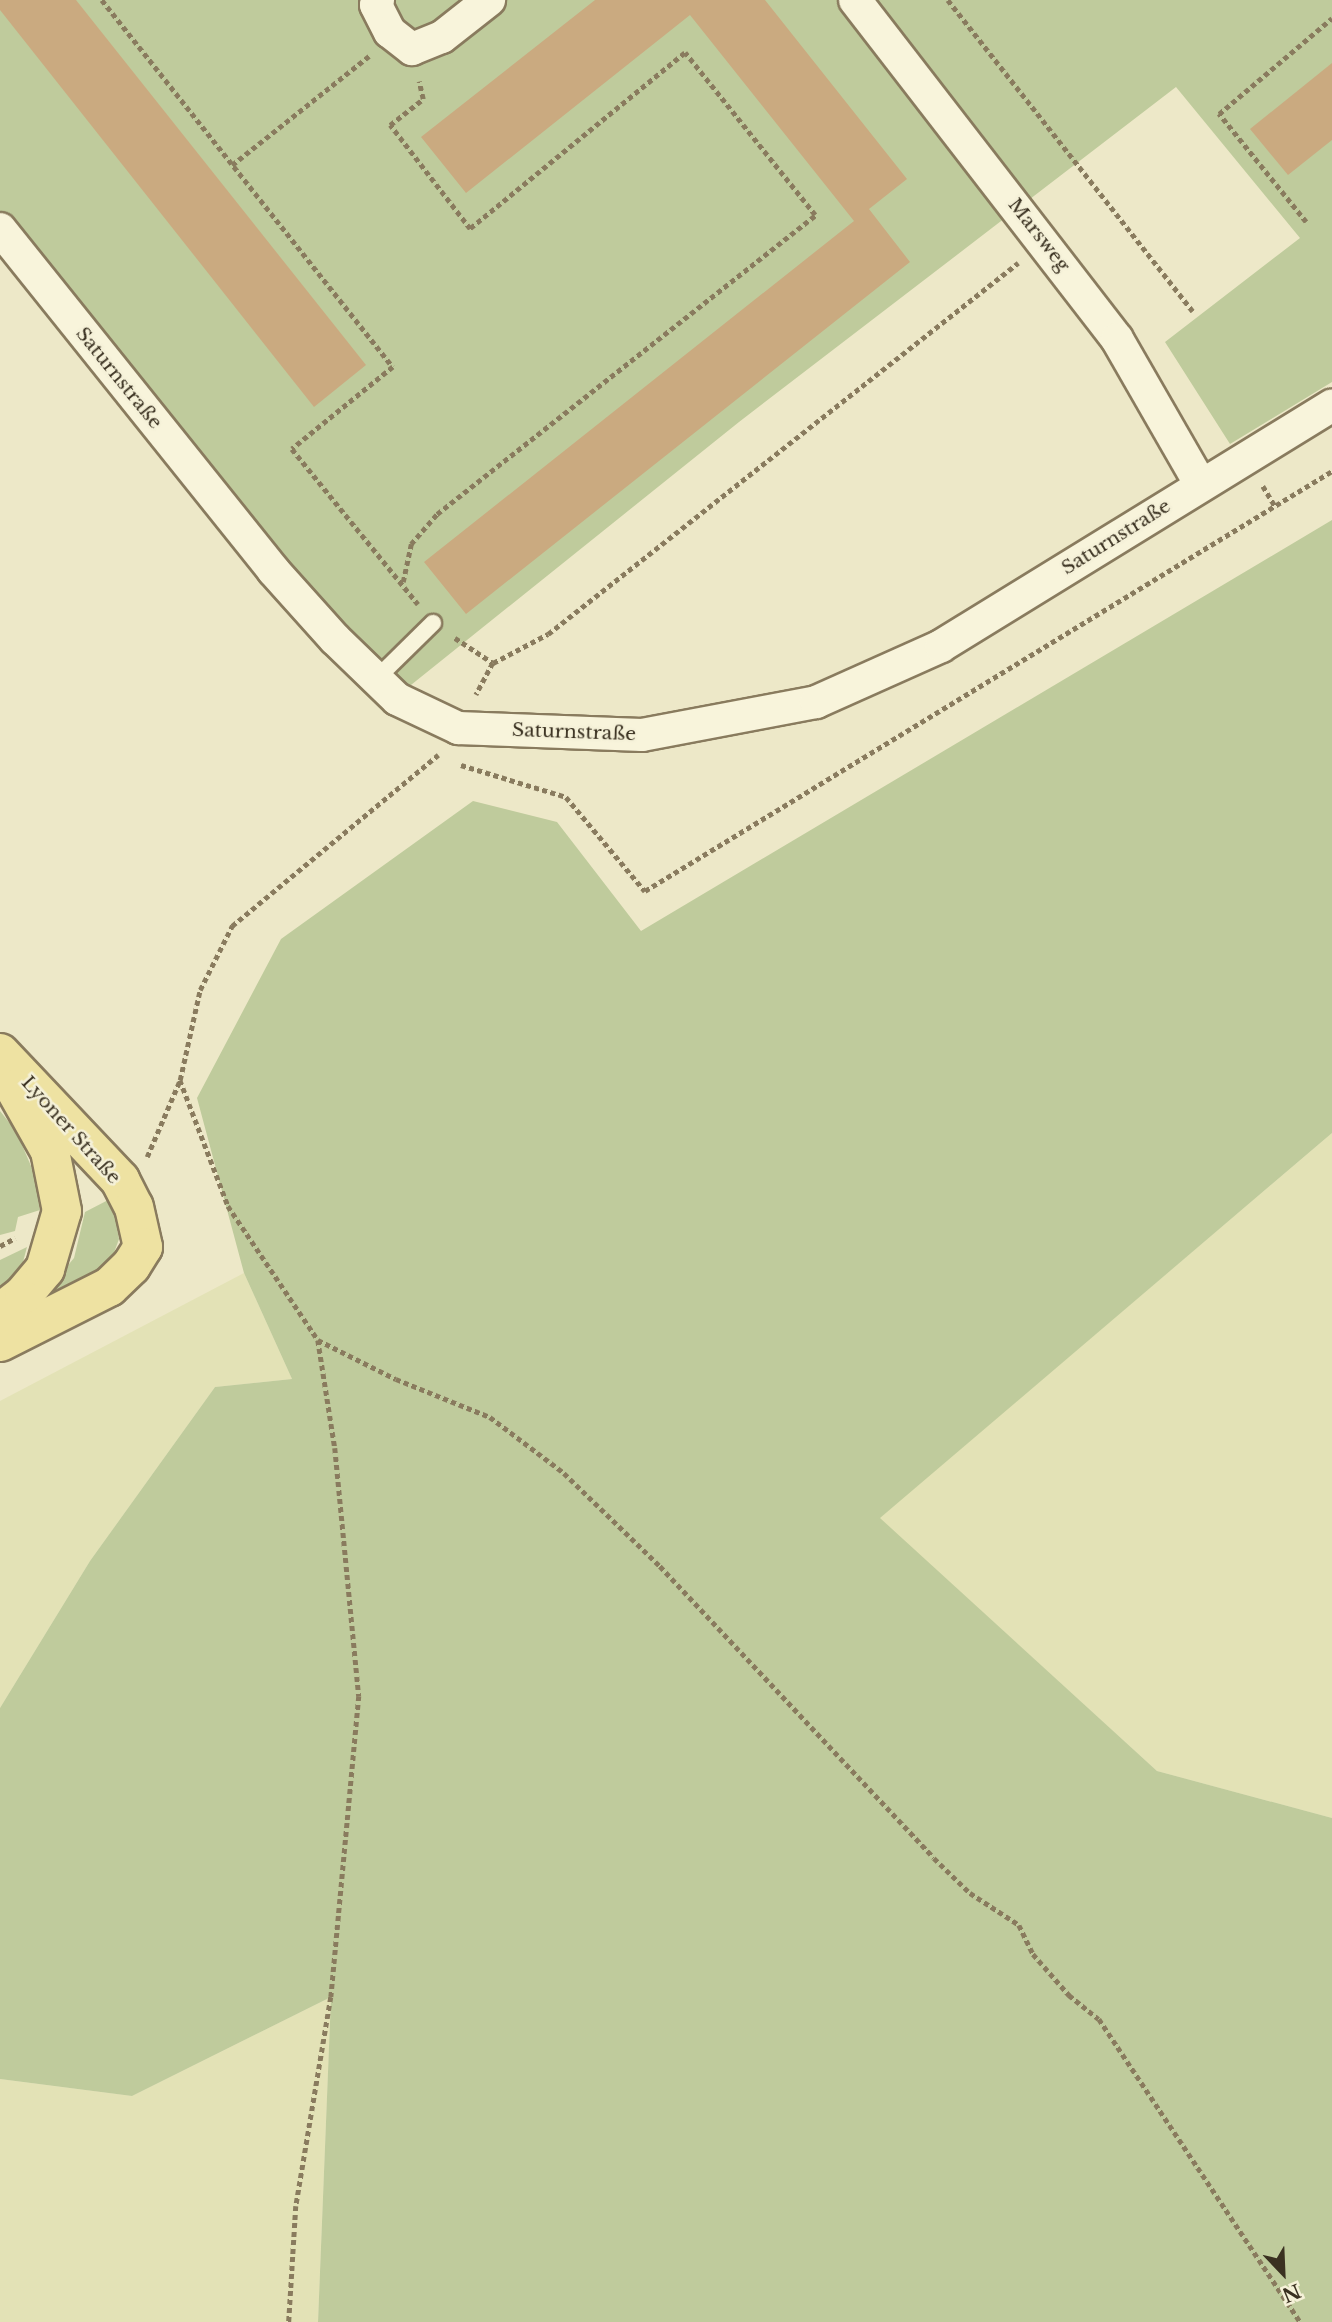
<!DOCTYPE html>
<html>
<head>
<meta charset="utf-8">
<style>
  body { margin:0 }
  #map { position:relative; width:1332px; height:2322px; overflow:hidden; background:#ede8c8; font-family:"Libre Baskerville",serif }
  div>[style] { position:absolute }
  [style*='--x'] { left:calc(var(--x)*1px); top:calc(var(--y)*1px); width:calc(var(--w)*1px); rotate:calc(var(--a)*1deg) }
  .farmland>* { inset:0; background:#e3e2b6 }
  .green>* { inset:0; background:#bfcb9c }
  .building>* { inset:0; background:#caaa80 }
  .path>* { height:4.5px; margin-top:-2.25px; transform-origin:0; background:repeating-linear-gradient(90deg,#897b5e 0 5px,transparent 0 8.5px) }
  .roads { filter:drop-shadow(2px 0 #897b5e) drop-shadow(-2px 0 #897b5e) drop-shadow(0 2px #897b5e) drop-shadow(0 -2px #897b5e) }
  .lane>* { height:16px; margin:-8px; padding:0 8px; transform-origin:8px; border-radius:8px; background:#f8f4db }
  .street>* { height:32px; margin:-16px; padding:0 16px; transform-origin:16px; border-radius:16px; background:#f8f4db }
  .primary>* { height:38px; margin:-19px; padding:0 19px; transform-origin:19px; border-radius:19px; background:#eee2a2 }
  span { translate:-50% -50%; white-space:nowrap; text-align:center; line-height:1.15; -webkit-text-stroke:5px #f5f1d8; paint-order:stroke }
  .street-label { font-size:19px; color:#3a3121 }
  .north { position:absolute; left:1248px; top:2238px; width:70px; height:70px; -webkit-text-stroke:5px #f5f1d8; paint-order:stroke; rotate:157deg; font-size:19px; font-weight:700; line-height:28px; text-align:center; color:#3a3121 }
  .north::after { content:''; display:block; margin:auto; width:24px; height:32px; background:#3a3121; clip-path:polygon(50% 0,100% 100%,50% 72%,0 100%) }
</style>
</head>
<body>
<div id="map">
  <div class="farmland">
    <div style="clip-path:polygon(1332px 1133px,1332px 1818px,1157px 1771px,879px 1518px)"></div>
    <div style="clip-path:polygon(244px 1273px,292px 1379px,215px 1387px,90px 1561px,0 1708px,0 1401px)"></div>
    <div style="clip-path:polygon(331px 1997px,318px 2322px,0 2322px,0 2079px,132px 2096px)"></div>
  </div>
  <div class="green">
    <div style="clip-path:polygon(0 0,1332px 0,1332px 382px,1230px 444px,1165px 342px,1300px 238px,1176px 87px,739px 422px,401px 693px,336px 632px,0 225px)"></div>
    <div style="clip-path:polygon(1332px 520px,1332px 1133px,880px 1518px,1157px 1771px,1332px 1818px,1332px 2322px,318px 2322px,331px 1997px,132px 2096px,0 2079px,0 1708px,90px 1561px,215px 1387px,292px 1379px,244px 1273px,197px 1098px,281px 939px,473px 801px,557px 822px,641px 931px)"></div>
    <div style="clip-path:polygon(0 1111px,16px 1131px,34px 1173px,40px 1210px,18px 1217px,15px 1231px,0 1235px)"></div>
    <div style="clip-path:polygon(112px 1198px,119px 1239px,111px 1261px,92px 1281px,27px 1315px,74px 1258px,85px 1212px)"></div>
    <div style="clip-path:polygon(27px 1247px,23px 1262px,0 1290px,0 1260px)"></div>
  </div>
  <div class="building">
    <div style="clip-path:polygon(0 0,76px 0,366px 365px,314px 407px,0 10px)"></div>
    <div style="clip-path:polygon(595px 0,765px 0,907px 179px,869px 209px,910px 262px,466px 614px,424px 562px,854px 221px,690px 15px,466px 193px,421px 137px)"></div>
    <div style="clip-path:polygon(1332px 63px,1332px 140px,1288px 175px,1250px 129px)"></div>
  </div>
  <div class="path">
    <div style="--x:102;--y:0;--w:468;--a:51.6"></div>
    <div style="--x:393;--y:367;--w:130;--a:140.9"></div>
    <div style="--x:292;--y:449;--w:200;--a:50.9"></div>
    <div style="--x:948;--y:0;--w:396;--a:51.8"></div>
    <div style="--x:232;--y:165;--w:175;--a:-38.5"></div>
    <div style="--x:1306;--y:222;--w:139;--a:-128.9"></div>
    <div style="--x:1219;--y:114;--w:148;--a:-40.3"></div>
    <div style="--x:1263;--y:486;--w:23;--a:59"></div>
    <div style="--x:403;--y:582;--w:39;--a:-78"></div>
    <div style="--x:411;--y:544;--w:40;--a:-49"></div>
    <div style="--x:437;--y:514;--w:482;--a:-38.3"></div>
    <div style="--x:815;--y:215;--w:208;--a:-128.7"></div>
    <div style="--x:685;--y:53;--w:278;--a:140.7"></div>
    <div style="--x:470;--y:229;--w:131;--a:-127.6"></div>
    <div style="--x:390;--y:125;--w:42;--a:-38.2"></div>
    <div style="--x:423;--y:99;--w:18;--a:-103"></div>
    <div style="--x:455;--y:638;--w:45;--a:33.3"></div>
    <div style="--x:493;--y:663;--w:36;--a:118"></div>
    <div style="--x:493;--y:663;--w:62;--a:-27.8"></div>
    <div style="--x:548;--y:634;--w:599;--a:-38.29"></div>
    <div style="--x:461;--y:765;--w:110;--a:16.9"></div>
    <div style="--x:566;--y:797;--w:123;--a:50"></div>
    <div style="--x:645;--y:891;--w:805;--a:-31.44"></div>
    <div style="--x:180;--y:1080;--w:135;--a:69.1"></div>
    <div style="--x:228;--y:1206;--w:161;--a:56.1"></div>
    <div style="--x:318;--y:1340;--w:109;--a:81.1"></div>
    <div style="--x:335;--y:1448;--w:249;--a:84.5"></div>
    <div style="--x:359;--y:1696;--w:302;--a:95.3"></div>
    <div style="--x:331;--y:1997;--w:212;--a:99.5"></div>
    <div style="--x:296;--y:2206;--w:116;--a:93.5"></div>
    <div style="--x:147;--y:1157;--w:84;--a:-66.8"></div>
    <div style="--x:180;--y:1080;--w:92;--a:-77.5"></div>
    <div style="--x:200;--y:990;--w:72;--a:-63.4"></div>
    <div style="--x:232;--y:926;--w:268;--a:-39.7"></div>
    <div style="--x:0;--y:1246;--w:17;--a:-28"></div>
    <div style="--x:318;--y:1340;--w:87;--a:26.6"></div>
    <div style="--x:396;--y:1379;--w:101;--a:22"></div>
    <div style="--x:490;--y:1417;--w:93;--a:37.1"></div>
    <div style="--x:564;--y:1473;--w:134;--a:44.1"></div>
    <div style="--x:660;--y:1566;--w:400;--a:46.8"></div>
    <div style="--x:934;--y:1858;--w:50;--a:44.2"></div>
    <div style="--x:970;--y:1893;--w:59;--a:33.1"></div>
    <div style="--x:1019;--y:1925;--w:32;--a:64"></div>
    <div style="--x:1033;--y:1954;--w:55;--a:48.7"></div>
    <div style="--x:1069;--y:1995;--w:38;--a:39"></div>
    <div style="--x:1099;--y:2019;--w:364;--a:56.4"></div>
  </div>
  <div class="roads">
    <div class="lane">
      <div style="--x:376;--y:679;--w:80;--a:-44.5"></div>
    </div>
    <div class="street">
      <div style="--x:378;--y:0;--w:5;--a:112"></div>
      <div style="--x:376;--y:5;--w:30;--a:63"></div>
      <div style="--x:390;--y:32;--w:28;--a:38"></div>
      <div style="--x:412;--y:49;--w:32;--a:-22"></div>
      <div style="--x:442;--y:37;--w:60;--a:-38.2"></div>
      <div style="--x:855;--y:0;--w:428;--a:52.3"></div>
      <div style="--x:1117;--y:339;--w:168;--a:60.1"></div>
      <div style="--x:0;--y:229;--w:437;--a:51.3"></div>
      <div style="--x:273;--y:570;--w:93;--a:48.1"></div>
      <div style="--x:335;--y:639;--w:86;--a:44.1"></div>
      <div style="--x:397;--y:699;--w:68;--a:25.4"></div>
      <div style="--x:458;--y:728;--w:184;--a:2.2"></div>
      <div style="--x:642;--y:735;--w:177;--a:-10.7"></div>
      <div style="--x:816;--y:702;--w:137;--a:-24.1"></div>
      <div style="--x:941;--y:646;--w:459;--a:-31.6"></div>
    </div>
    <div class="primary">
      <div style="--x:0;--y:1053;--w:175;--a:46.6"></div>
      <div style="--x:120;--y:1180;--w:30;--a:63"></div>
      <div style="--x:134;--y:1207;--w:41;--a:77.3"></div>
      <div style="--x:143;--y:1247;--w:22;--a:122"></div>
      <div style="--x:131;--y:1266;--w:30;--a:136"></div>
      <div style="--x:109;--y:1287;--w:122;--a:153.2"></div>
      <div style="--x:0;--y:1313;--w:31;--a:-38"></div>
      <div style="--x:24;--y:1294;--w:33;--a:-50"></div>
      <div style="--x:45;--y:1269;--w:60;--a:-73.7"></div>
      <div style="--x:62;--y:1211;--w:61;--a:-101.3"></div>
      <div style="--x:50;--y:1151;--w:71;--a:-119.4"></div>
    </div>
  </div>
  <div class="street-label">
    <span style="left:1039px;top:235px;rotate:52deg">Marsweg</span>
    <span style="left:119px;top:378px;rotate:51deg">Saturnstraße</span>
    <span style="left:1116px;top:537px;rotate:-32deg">Saturnstraße</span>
    <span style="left:574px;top:732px;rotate:2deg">Saturnstraße</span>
    <span style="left:71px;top:1130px;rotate:48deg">Lyoner Straße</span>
  </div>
  <div class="north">N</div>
</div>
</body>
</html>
